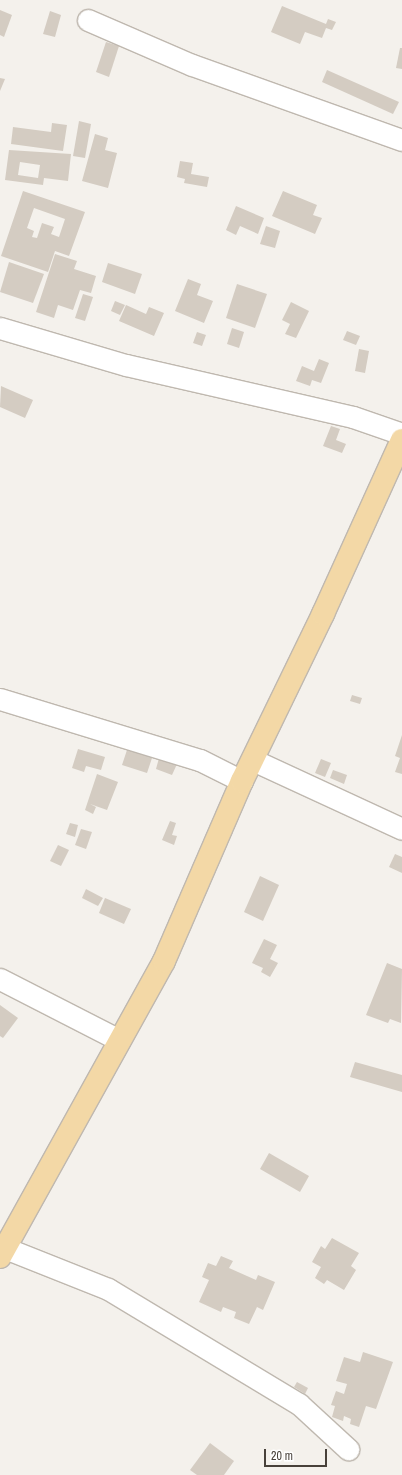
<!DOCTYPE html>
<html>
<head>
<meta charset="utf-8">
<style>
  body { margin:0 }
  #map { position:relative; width:402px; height:1475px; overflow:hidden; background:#f4f1ec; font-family:"Archivo Narrow",sans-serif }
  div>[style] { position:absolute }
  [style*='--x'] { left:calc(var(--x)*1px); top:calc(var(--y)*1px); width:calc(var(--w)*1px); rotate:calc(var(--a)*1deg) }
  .building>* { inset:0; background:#d4ccc2 }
  .roads { filter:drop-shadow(1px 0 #bfb8af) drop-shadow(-1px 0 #bfb8af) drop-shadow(0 1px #bfb8af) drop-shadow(0 -1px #bfb8af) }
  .minor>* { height:21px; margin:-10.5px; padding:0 10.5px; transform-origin:10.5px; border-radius:10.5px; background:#fff }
  .major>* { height:22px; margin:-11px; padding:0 11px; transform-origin:11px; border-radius:11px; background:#f3d8a6 }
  span { translate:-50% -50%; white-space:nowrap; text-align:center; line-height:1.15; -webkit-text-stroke:4px #fff; paint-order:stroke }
  .scale { position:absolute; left:264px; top:1449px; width:63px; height:18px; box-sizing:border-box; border:2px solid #48413a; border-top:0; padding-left:5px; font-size:12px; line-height:14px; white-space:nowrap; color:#48413a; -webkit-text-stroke:3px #fff; paint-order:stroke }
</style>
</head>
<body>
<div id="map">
  <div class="building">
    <div style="clip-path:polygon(282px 6px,326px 24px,328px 19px,336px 22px,332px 30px,326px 28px,322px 38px,305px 32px,300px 44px,271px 32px)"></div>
    <div style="clip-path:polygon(0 10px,12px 15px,4px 37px,0 35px)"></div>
    <div style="clip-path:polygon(50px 11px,61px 15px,55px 37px,43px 34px)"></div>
    <div style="clip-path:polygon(106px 42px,119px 46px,109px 77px,96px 72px)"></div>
    <div style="clip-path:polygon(400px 48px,402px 48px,402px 69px,396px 68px)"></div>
    <div style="clip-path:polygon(327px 70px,399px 102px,393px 114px,322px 82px)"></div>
    <div style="clip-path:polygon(0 78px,5px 79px,0 91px)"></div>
    <div style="clip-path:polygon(79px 121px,91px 124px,85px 158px,73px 156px)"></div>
    <div style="clip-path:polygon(52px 123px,67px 125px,63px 151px,11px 144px,13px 127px,51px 132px)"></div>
    <div style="clip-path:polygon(95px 134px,108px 138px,105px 150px,117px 153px,108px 188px,82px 181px)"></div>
    <div style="clip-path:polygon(evenodd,9px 150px,71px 154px,68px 181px,44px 178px,43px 185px,5px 180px,9px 150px,20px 162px,40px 165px,38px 178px,18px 175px,20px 162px)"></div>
    <div style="clip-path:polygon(180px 161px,193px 163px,191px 174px,209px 177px,207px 187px,184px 183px,185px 179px,177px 177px)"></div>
    <div style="clip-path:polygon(evenodd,23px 191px,85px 212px,69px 256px,55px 251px,48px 272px,1px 256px,23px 191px,34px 208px,65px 219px,59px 237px,51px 234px,54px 227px,42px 223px,37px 238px,32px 237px,34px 231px,27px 228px,34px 208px)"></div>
    <div style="clip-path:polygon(283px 191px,317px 205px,313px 215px,322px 218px,315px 234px,272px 216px)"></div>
    <div style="clip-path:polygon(236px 206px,264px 218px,258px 234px,240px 226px,236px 235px,226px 230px)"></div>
    <div style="clip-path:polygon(266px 226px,280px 231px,275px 248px,260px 244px)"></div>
    <div style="clip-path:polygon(55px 254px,77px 261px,74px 269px,96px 276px,91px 293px,80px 290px,73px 310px,58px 305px,54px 318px,36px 312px)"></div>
    <div style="clip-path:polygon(9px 262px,44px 274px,33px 303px,0 292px)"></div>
    <div style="clip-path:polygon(108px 263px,142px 274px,135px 294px,102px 282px)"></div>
    <div style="clip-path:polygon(188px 279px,201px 284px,197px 295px,213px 301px,204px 323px,175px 311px)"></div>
    <div style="clip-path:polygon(237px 284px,267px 294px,255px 328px,226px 318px)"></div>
    <div style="clip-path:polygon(83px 294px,93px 297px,85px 321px,75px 318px)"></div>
    <div style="clip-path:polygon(115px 301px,125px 305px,120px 315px,111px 311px)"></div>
    <div style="clip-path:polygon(291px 302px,309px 311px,296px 338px,285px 334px,290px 324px,282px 320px)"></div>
    <div style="clip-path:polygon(126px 305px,146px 314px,149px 307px,164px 313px,154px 336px,119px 321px)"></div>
    <div style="clip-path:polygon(232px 328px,244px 332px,239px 348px,227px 344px)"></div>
    <div style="clip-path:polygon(347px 331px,360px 336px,356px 345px,343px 340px)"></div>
    <div style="clip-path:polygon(197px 332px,206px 335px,202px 346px,193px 343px)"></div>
    <div style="clip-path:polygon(359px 349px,369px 351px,365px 373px,355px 371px)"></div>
    <div style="clip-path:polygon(319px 359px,329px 363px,321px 383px,312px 380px,310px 386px,296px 381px,302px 366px,314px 371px)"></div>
    <div style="clip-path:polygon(1px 386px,33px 400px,25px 418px,0 407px)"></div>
    <div style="clip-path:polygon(331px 426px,340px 429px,336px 440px,346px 444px,342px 453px,323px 446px)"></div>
    <div style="clip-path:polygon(352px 695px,362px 698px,360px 704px,350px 701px)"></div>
    <div style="clip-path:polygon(402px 735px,402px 774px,395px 772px,400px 758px,395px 756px)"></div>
    <div style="clip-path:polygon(129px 744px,154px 752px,147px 773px,122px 765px)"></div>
    <div style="clip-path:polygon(78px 749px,105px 757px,101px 770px,86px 766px,84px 772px,72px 768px)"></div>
    <div style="clip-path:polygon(159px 758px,177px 764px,172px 775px,156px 769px)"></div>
    <div style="clip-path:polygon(321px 759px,331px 763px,325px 777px,315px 773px)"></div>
    <div style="clip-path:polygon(333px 770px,347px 775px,344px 784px,330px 778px)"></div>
    <div style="clip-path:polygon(97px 774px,118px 782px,107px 810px,90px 804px,96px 807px,93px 814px,85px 810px)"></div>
    <div style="clip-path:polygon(170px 821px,176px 823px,172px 835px,177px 836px,174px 845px,162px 840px)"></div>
    <div style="clip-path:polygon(70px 823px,78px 825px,75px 837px,66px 834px)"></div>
    <div style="clip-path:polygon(81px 829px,92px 832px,86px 849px,75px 845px)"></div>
    <div style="clip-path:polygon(58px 845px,69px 850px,61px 866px,50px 861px)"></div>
    <div style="clip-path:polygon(395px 854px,402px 857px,402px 873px,389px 867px)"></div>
    <div style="clip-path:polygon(260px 876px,279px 885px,263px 921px,244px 912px)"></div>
    <div style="clip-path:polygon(86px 889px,103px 898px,98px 906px,82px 898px)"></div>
    <div style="clip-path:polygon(105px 898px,131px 909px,124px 924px,99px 913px)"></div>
    <div style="clip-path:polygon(264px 939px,277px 945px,270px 959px,278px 963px,270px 977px,261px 972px,263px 968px,252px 963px)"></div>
    <div style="clip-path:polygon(387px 963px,402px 969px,401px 1023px,390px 1019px,388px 1023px,366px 1015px)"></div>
    <div style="clip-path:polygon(0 1005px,18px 1018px,3px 1038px,0 1036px)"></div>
    <div style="clip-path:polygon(355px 1062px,402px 1075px,402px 1092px,350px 1077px)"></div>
    <div style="clip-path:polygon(269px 1153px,309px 1176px,300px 1192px,260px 1169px)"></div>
    <div style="clip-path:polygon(332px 1238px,359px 1253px,351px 1266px,356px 1270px,344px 1290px,327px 1280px,324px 1284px,315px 1278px,321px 1267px,312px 1262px,321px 1246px,325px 1249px)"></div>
    <div style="clip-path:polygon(221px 1256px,233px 1261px,229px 1268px,256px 1280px,258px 1275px,275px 1282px,263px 1310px,257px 1307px,249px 1324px,234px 1318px,236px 1312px,223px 1307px,221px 1312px,199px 1302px,209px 1280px,202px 1277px,208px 1263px,216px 1266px)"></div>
    <div style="clip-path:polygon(363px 1352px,393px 1362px,376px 1409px,366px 1406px,359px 1427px,350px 1424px,351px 1419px,344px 1416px,343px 1421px,332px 1417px,335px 1406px,331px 1405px,336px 1391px,344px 1394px,347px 1384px,336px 1381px,344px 1357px,360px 1362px)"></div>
    <div style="clip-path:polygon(297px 1382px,308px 1388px,305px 1394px,294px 1387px)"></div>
    <div style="clip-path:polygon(210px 1443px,234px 1461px,224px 1475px,197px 1475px,190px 1470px)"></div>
  </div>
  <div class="roads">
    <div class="minor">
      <div style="--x:88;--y:20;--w:113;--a:23.4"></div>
      <div style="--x:192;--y:65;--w:223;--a:19.7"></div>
      <div style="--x:0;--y:328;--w:131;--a:16.4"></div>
      <div style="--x:126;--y:365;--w:233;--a:12.9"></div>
      <div style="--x:353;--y:417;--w:52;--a:19.1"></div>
      <div style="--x:0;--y:699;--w:209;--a:17"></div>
      <div style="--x:200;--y:760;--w:47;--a:26.6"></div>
      <div style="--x:253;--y:760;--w:164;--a:24.8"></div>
      <div style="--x:0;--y:979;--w:134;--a:27.1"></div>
      <div style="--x:5;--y:1248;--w:111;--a:21.7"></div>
      <div style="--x:108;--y:1289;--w:223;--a:31.1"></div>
      <div style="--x:299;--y:1404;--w:67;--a:42.6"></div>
    </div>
    <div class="major">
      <div style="--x:0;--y:1257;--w:338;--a:-61"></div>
      <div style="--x:164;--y:961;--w:196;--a:-66.6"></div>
      <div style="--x:242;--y:781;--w:186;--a:-64.1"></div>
      <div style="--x:323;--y:614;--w:191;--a:-65.6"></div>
    </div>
  </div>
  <div class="scale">20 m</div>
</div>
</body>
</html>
